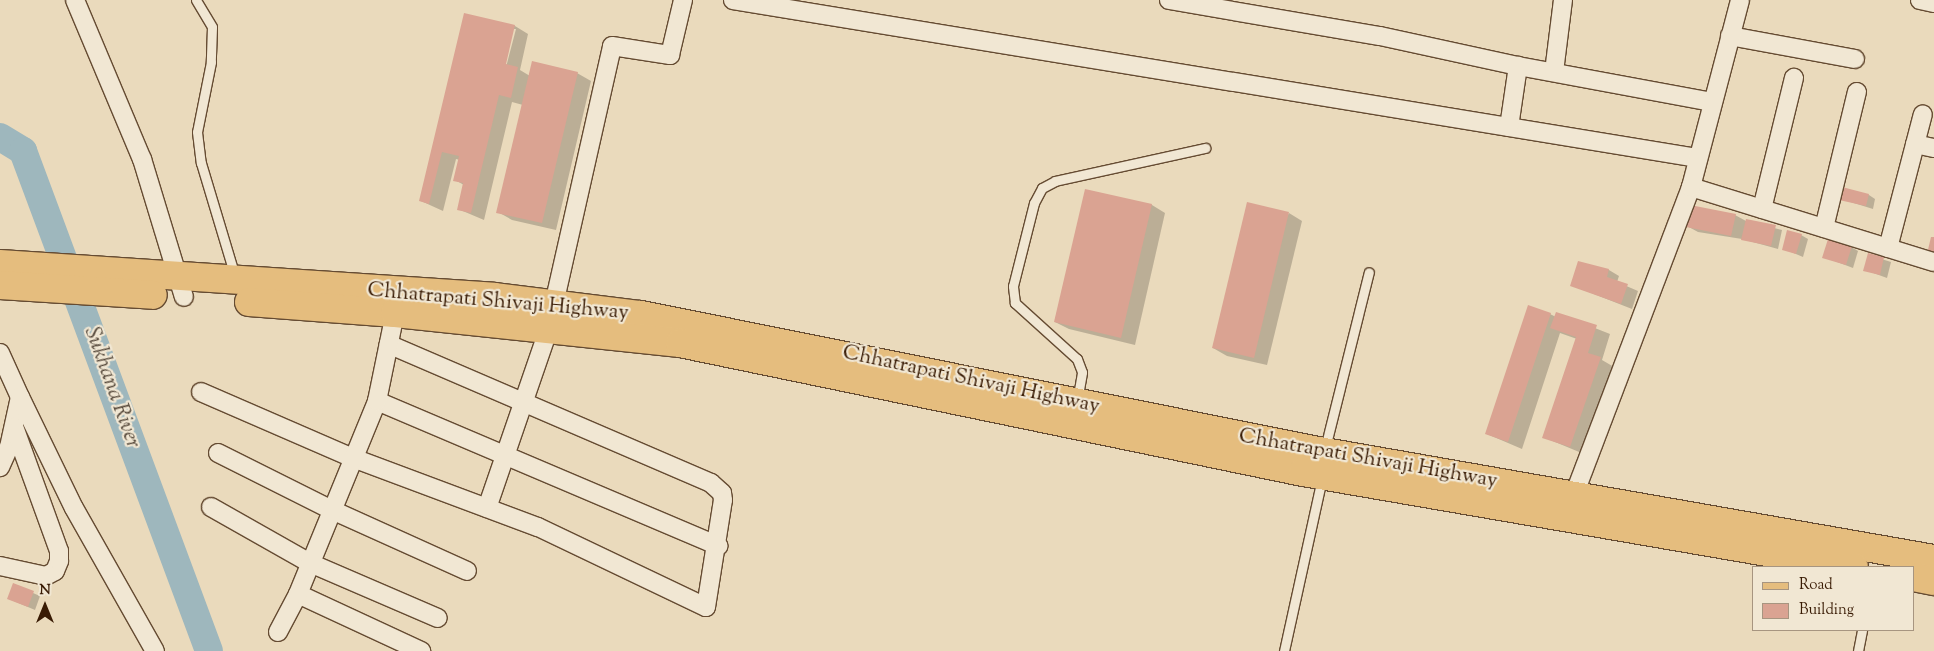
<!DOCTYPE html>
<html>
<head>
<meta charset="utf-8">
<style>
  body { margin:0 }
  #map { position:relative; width:1934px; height:651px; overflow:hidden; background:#eadabc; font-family:"Sorts Mill Goudy",serif }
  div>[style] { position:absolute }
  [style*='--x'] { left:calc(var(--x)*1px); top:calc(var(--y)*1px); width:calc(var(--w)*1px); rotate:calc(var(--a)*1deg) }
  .shadow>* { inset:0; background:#0003 }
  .river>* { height:28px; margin:-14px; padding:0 14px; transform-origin:14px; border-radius:14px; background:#9eb7bd }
  .building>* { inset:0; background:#daa392 }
  .roads { filter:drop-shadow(1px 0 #654b32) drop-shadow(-1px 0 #654b32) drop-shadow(0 1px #654b32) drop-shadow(0 -1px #654b32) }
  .service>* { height:9px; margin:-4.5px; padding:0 4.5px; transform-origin:4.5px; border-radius:4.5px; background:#f1e7d3 }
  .minor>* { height:18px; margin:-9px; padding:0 9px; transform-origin:9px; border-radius:9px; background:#f1e7d3 }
  .primary>* { height:28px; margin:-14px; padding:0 14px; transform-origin:14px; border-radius:14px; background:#e5bd7e }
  span { translate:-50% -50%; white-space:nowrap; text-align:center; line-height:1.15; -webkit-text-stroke:4.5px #f1e7d3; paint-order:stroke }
  .street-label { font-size:21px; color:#391b04 }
  .water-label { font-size:22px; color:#574a3c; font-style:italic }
  .legend { position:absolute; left:1752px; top:566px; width:162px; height:65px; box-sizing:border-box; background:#f1e7d3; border:1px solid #a79580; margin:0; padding:6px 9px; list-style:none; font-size:15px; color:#391b04 }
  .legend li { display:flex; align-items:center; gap:10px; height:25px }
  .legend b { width:25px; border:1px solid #a79580 }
  .north { position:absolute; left:20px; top:581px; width:50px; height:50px; -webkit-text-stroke:4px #f1e7d3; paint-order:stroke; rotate:0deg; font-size:14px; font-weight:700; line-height:20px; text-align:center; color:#391b04 }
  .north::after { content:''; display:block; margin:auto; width:18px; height:22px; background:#391b04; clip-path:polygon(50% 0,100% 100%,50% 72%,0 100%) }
</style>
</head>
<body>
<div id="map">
  <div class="shadow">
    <div style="clip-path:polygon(evenodd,465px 15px,515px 26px,528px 34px,520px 70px,530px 76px,577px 73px,591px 81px,556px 230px,512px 220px,498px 212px,523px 105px,512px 102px,484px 220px,458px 209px,464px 185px,455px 180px,460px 160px,456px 159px,443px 211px,421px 201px,465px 15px,513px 29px,516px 29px,505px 71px,503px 70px,513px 29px)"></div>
    <div style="clip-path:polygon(1086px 190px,1152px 205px,1165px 213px,1135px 345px,1069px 329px,1055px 322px)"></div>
    <div style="clip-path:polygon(1869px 195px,1875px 199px,1873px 209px,1841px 199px)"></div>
    <div style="clip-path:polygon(1289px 213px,1302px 221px,1267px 365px,1227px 356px,1213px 348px)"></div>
    <div style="clip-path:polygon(1735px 215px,1746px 221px,1782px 230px,1778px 249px,1742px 239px,1698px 232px,1687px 226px)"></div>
    <div style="clip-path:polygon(1801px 235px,1808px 239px,1803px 257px,1784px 249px)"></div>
    <div style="clip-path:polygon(1851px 247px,1858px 251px,1853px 268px,1824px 257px)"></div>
    <div style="clip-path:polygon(1869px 255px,1891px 262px,1887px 278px,1865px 270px)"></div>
    <div style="clip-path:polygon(1579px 263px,1609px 270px,1619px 276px,1617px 282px,1638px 291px,1632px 309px,1571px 285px)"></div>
    <div style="clip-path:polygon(1557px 313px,1610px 334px,1602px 360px,1614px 367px,1584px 454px,1543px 437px,1577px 339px,1560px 333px,1522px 449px,1487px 434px,1550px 314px,1556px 317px)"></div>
    <div style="clip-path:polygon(14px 585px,40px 596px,35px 610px,9px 599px)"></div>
  </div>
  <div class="river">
    <div style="--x:0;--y:137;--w:27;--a:31"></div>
    <div style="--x:23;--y:151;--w:533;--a:69.59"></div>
  </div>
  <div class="building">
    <div style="clip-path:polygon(464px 13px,515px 25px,506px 64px,518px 67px,511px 98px,499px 95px,471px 213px,457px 210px,463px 183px,453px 181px,459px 156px,442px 152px,429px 204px,419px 201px)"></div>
    <div style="clip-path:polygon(532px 61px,578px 72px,542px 223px,496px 213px)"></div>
    <div style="clip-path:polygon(1842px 187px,1869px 194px,1866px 206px,1839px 200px)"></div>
    <div style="clip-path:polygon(1085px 189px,1152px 204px,1121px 338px,1054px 322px)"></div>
    <div style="clip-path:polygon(1247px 202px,1289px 212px,1254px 358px,1212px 348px)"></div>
    <div style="clip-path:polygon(1690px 205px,1736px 214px,1731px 236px,1686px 227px)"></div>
    <div style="clip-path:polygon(1746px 219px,1776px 225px,1771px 246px,1741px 240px)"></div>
    <div style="clip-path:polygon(1787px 230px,1802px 234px,1796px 254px,1782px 250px)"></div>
    <div style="clip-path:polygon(1931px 237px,1934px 237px,1934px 256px,1927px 254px)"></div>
    <div style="clip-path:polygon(1828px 239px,1852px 246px,1846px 265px,1822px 258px)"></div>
    <div style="clip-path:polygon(1868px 253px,1884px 257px,1880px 275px,1863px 271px)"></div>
    <div style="clip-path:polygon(1578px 261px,1609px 269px,1607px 277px,1628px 284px,1621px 304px,1570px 286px)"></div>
    <div style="clip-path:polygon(1528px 305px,1551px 313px,1508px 442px,1485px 434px)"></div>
    <div style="clip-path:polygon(1556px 312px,1597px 325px,1588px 353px,1601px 357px,1570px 447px,1542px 438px,1576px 337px,1550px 328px)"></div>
    <div style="clip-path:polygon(13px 583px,34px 591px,28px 607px,7px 599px)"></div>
  </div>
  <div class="roads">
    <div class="service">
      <div style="--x:196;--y:0;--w:31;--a:59"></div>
      <div style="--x:212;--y:27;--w:35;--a:92"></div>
      <div style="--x:211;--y:62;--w:71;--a:101.3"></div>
      <div style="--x:197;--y:132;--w:31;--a:83"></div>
      <div style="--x:201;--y:163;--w:118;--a:73.3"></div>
      <div style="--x:1077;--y:401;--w:29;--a:-80"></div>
      <div style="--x:1082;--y:372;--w:14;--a:-111"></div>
      <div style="--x:1077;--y:359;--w:84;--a:-137.9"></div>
      <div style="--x:1015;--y:303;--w:17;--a:-97"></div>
      <div style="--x:1013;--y:286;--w:86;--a:-75.8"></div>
      <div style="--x:1034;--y:203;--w:17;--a:-62"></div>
      <div style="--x:1042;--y:188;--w:15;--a:-28"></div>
      <div style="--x:1055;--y:181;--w:154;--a:-12.4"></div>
      <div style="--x:1325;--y:448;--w:181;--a:-76"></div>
      <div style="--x:1284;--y:651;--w:177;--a:-77.6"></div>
      <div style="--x:1858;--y:651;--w:21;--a:-79"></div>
    </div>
    <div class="minor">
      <div style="--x:75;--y:0;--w:173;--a:67.2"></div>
      <div style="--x:142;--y:159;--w:144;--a:73.1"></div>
      <div style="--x:733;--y:0;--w:978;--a:9.3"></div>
      <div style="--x:1169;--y:0;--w:214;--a:9.7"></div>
      <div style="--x:1380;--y:36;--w:141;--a:12.3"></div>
      <div style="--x:1518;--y:66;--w:198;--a:10.5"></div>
      <div style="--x:1920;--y:0;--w:14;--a:12"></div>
      <div style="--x:1730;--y:36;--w:127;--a:10.4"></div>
      <div style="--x:1554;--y:72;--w:73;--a:-82.9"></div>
      <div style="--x:1509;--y:127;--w:62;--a:-81.6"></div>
      <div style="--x:1915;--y:144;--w:19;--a:12"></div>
      <div style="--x:1691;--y:187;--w:254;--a:17.2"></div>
      <div style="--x:1762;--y:209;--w:135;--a:-76.3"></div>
      <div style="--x:1824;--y:228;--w:140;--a:-76.4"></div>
      <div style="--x:1888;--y:248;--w:138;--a:-75.4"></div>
      <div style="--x:554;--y:304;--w:264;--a:-77.3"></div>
      <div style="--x:612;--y:46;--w:59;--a:8.8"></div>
      <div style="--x:670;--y:55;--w:57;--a:-76.7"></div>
      <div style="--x:0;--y:353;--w:48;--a:65.6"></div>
      <div style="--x:20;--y:397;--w:51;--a:102.4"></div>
      <div style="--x:9;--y:447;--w:22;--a:114"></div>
      <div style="--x:201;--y:392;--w:166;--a:23.5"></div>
      <div style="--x:353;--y:458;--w:197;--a:20.5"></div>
      <div style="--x:538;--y:527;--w:186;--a:25.5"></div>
      <div style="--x:706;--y:607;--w:108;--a:-81"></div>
      <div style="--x:723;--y:500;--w:7;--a:-98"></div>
      <div style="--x:722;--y:493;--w:15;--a:-138"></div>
      <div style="--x:711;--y:483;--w:351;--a:-156.7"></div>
      <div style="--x:20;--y:397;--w:123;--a:64.1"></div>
      <div style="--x:74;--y:508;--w:164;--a:60.5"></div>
      <div style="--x:377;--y:401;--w:371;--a:23"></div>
      <div style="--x:218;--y:453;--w:127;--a:26.6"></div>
      <div style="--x:332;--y:510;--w:148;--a:24.3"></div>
      <div style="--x:1571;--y:503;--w:338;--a:-69.2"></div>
      <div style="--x:1691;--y:187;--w:193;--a:-75.3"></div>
      <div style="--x:211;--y:507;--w:114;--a:29.5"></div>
      <div style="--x:310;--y:563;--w:139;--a:23.3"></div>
      <div style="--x:487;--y:508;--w:190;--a:-71"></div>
      <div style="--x:0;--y:566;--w:47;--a:12.3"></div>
      <div style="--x:46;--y:576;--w:10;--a:-29"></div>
      <div style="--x:55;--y:571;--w:11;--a:-68"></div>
      <div style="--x:59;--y:561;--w:10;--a:-90"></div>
      <div style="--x:59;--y:551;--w:132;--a:-109.9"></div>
      <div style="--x:298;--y:594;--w:136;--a:24.9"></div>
      <div style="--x:278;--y:632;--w:43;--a:-62.2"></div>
      <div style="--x:298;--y:594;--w:209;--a:-67.7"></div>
      <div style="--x:377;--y:401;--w:90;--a:-78.4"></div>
    </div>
    <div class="primary">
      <div style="--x:0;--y:264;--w:495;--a:3.8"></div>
      <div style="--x:494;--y:297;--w:148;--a:7"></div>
      <div style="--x:641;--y:315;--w:685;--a:11.36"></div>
      <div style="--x:1313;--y:450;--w:630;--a:9.96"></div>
      <div style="--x:0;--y:285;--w:153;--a:3.7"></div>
      <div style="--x:249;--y:302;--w:146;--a:4.3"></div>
      <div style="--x:395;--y:313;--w:287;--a:6"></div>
      <div style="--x:680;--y:343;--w:636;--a:11.7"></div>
      <div style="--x:1303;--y:472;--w:559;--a:9.78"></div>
      <div style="--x:1913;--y:577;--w:21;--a:11"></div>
    </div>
  </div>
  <div class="street-label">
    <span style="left:498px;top:302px;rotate:5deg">Chhatrapati Shivaji Highway</span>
    <span style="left:971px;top:380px;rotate:12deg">Chhatrapati Shivaji Highway</span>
    <span style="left:1368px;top:459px;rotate:10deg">Chhatrapati Shivaji Highway</span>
  </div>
  <div class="water-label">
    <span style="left:111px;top:388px;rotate:70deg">Sukhana River</span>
  </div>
  <ul class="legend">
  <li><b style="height:6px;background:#e5bd7e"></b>Road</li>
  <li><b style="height:14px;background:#daa392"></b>Building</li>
  </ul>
  <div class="north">N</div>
</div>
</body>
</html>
